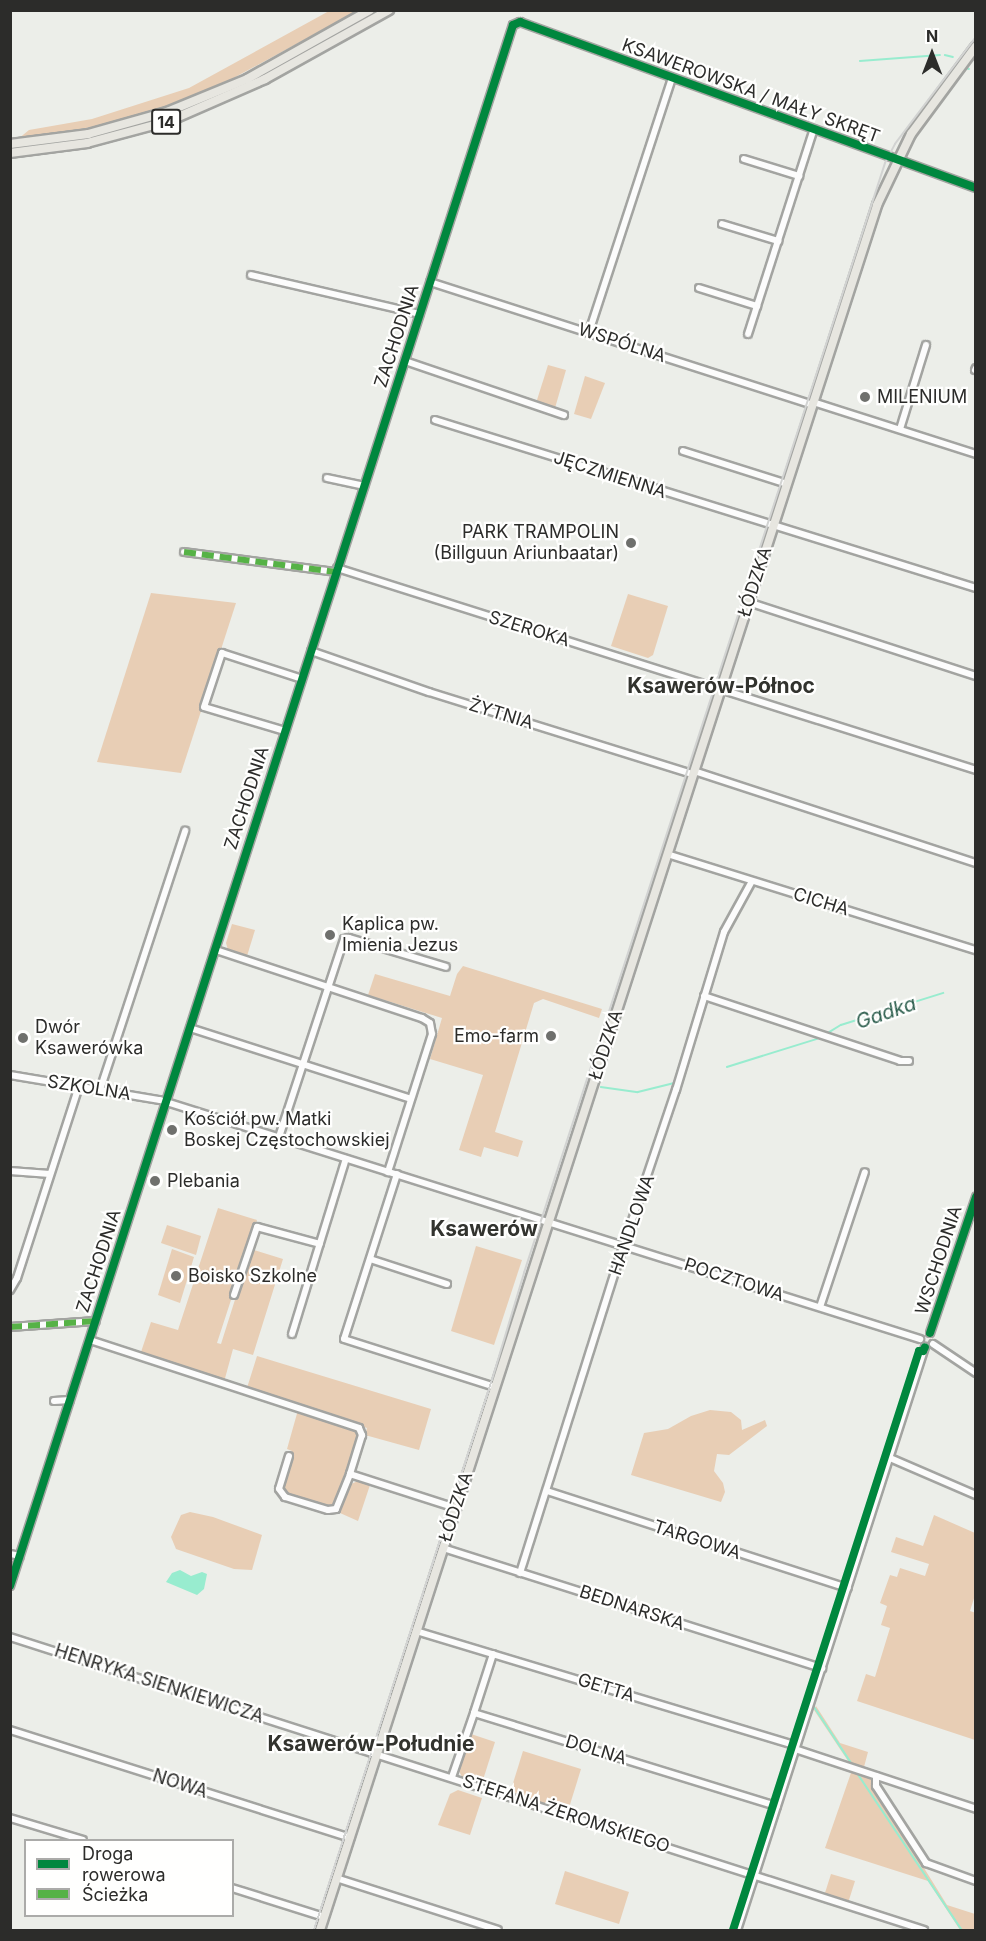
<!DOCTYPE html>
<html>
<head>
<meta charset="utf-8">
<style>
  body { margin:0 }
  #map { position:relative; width:986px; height:1941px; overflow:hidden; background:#eceee9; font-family:Inter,sans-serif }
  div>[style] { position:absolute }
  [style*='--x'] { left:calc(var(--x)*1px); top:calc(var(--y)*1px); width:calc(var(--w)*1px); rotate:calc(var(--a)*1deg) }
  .green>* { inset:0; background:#e8ceb5 }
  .water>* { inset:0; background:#98eccf }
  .stream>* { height:1.5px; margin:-0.75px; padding:0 0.75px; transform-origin:0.75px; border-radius:0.75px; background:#98eccf }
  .roads { filter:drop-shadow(2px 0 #a3a4a1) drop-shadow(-2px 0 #a3a4a1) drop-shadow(0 2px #a3a4a1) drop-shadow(0 -2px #a3a4a1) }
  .minor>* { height:6px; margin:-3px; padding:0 3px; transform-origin:3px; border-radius:3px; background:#fcfcfc }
  .major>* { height:8px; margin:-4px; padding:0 4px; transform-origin:4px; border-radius:4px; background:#e7e6e0 }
  .tram>* { height:1.5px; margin:-0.75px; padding:0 0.75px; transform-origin:0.75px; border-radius:0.75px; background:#d2d3d2 }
  .quiet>* { height:6px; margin-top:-3px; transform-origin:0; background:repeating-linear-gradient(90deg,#56b246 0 12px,transparent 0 18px) }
  .cycleway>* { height:8px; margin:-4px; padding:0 4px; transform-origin:4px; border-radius:4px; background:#00873e }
  .dots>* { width:16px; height:16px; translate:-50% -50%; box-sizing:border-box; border:3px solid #fffffe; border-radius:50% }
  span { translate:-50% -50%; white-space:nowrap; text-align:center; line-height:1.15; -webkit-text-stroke:4.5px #fffffe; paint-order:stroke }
  .shield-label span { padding:2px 4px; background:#fffffe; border:2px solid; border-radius:4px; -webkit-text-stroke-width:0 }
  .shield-label { font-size:16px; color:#2c2c2a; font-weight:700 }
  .street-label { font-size:18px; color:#2c2c2a }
  .poi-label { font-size:18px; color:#2c2c2a }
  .left { translate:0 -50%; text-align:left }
  .right { translate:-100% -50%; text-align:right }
  .water-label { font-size:20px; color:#2c5e4d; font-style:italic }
  .quarter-label { font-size:21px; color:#32332e; font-weight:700 }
  .frame { position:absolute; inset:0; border:12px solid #2c2c2a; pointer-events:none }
  .legend { position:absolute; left:24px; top:1839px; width:210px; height:78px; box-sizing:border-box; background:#fffffe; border:2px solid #ababa9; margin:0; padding:8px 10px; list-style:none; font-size:18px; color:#2c2c2a }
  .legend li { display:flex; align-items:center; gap:12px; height:30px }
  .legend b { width:30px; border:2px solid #ababa9 }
  .north { position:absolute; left:902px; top:24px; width:60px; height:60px; -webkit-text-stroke:4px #fffffe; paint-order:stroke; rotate:0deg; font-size:16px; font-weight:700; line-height:24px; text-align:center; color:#2c2c2a }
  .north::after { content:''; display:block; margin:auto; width:21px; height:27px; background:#2c2c2a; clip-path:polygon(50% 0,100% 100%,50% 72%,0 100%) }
</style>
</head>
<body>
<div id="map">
  <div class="green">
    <div style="clip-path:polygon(329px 11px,357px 11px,204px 94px,111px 124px,18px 139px,29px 130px,92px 119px,189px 88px)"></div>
    <div style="clip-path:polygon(548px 365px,566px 370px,555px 408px,540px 404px,537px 400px)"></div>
    <div style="clip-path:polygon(585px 376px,605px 383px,591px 419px,574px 414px)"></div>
    <div style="clip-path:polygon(151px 593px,236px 603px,181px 773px,97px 762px)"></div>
    <div style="clip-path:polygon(628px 594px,668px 606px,653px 655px,648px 658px,611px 646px)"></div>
    <div style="clip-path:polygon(232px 924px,255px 930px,247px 956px,228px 950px,226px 943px)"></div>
    <div style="clip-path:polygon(463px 966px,602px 1009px,599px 1018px,543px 999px,534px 1003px,495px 1132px,523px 1141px,518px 1157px,484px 1147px,481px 1157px,459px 1150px,483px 1075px,430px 1059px,442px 1018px,368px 995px,375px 974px,450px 996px,457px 974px)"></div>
    <div style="clip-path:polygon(218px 1208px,257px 1220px,217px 1343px,221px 1344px,251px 1249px,283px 1259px,253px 1355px,233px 1349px,224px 1382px,140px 1355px,151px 1322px,178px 1330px)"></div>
    <div style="clip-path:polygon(167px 1225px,201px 1236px,196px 1255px,161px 1243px)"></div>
    <div style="clip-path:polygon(476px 1246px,522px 1260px,494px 1345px,451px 1331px)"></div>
    <div style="clip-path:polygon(172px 1249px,194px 1257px,180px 1303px,158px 1295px)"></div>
    <div style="clip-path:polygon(257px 1356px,431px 1409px,419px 1450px,365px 1435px,367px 1428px,246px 1391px)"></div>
    <div style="clip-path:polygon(298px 1410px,355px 1429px,359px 1434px,339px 1500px,331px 1507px,288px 1495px,283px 1491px,283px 1479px,292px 1451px,287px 1449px)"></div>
    <div style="clip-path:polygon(710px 1410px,731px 1412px,741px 1420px,742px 1430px,765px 1420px,767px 1426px,729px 1455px,717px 1454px,714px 1471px,723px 1483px,725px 1492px,721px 1502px,631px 1475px,644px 1433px,668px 1429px,691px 1416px)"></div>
    <div style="clip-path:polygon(360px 1480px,369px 1483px,370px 1485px,358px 1521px,340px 1513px,349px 1485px)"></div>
    <div style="clip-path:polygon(190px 1512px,213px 1517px,262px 1535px,252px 1570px,234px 1569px,176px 1549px,171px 1537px,181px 1515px)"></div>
    <div style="clip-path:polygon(934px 1515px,975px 1533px,975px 1595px,970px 1611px,976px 1613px,975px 1740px,857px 1701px,866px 1674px,875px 1677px,890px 1628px,881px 1625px,887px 1606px,880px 1603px,890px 1575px,897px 1577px,900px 1568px,925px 1576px,929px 1564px,891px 1552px,896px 1537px,923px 1546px)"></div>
    <div style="clip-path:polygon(816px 1706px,840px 1743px,868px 1752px,864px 1767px,874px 1773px,850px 1764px,814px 1710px)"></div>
    <div style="clip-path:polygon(471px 1734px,495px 1742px,482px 1783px,462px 1777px,459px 1771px)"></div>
    <div style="clip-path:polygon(523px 1751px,581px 1769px,568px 1811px,510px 1793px)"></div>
    <div style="clip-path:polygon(852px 1770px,869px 1775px,874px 1788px,924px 1865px,975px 1883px,924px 1868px,947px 1905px,975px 1914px,975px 1930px,960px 1930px,928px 1881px,825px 1848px)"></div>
    <div style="clip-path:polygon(458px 1790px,482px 1798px,470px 1835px,438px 1825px,450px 1794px)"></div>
    <div style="clip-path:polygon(565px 1871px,629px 1892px,619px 1924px,555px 1904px)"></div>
    <div style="clip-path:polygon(831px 1874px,855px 1881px,848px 1903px,824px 1896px)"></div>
  </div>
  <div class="water">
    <div style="clip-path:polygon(180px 1570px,191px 1576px,202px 1572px,207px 1574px,204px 1589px,197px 1595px,166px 1582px,172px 1573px)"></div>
  </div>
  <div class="stream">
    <div style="--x:945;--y:55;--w:8;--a:14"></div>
    <div style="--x:860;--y:61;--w:80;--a:-4.3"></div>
    <div style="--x:966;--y:68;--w:3;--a:18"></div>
    <div style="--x:828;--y:1033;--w:15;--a:-32"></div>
    <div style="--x:841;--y:1025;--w:107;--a:-17.4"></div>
    <div style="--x:727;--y:1067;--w:94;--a:-17.3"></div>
    <div style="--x:601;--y:1087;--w:37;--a:8"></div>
    <div style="--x:638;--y:1092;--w:36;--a:-14"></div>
    <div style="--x:815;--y:1708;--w:67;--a:56.5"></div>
    <div style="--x:858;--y:1774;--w:187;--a:56.3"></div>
  </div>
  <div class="roads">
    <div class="minor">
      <div style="--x:744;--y:159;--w:58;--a:17.2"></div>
      <div style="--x:722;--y:224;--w:59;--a:16.9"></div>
      <div style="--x:251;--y:275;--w:173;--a:13"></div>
      <div style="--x:430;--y:282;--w:402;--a:17.8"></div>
      <div style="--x:699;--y:288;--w:61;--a:17.2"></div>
      <div style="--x:589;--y:332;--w:267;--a:-71.9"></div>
      <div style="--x:748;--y:334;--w:215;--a:-72.2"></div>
      <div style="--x:405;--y:361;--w:168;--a:18.8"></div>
      <div style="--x:975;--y:370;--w:2;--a:-63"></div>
      <div style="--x:813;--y:402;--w:171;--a:17.7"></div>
      <div style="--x:435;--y:420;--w:566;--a:17.25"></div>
      <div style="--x:900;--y:429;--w:88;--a:-72.8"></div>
      <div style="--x:683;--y:451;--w:109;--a:17.6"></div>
      <div style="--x:327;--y:478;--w:38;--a:12"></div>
      <div style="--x:184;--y:552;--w:153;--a:7.5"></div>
      <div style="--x:337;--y:568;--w:670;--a:17.54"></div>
      <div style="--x:748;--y:602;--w:240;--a:18"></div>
      <div style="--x:311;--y:651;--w:125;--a:19.2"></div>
      <div style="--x:429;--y:692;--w:276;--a:17.3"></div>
      <div style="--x:285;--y:731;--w:84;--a:-163.5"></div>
      <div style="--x:204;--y:707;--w:57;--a:-71.6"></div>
      <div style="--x:222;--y:653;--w:84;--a:18"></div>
      <div style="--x:694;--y:771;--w:297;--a:18.1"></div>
      <div style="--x:667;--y:854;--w:324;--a:17.3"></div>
      <div style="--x:216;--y:950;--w:217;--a:18.3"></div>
      <div style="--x:422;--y:1018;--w:9;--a:32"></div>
      <div style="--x:430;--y:1023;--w:11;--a:80"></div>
      <div style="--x:432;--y:1034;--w:145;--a:107.7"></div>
      <div style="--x:704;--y:996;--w:206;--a:18.3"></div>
      <div style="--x:900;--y:1061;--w:9;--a:0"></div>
      <div style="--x:190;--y:1028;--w:232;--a:17.8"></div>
      <div style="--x:10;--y:1075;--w:152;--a:9.5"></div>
      <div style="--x:160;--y:1100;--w:797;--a:17.46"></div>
      <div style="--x:100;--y:1090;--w:273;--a:-71.8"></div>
      <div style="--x:279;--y:1137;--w:208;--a:-71.8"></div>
      <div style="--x:344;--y:939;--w:5;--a:-11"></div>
      <div style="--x:349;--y:938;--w:101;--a:16.6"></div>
      <div style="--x:10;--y:1171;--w:40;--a:4.3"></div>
      <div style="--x:397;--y:1174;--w:173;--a:107.8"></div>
      <div style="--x:344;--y:1339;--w:158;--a:17.6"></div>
      <div style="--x:370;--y:1259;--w:81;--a:18"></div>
      <div style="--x:10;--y:1290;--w:14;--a:-60"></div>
      <div style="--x:17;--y:1278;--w:202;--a:-72.1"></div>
      <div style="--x:234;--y:1295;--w:72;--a:-71.3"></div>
      <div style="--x:257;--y:1227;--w:65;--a:15.1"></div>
      <div style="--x:820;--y:1307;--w:142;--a:-71.6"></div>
      <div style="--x:10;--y:1327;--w:86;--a:-4"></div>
      <div style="--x:930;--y:1333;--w:144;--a:-71.3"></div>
      <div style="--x:292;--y:1334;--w:183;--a:-72.9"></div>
      <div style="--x:90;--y:1340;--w:283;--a:18.1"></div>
      <div style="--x:359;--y:1428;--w:8;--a:67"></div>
      <div style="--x:362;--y:1435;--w:41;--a:107.1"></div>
      <div style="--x:933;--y:1344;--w:52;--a:34"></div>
      <div style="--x:54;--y:1401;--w:16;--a:-4"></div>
      <div style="--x:289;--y:1456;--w:34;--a:107"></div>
      <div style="--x:279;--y:1489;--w:10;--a:53"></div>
      <div style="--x:285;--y:1497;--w:45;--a:16.8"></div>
      <div style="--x:328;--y:1510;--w:8;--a:-7"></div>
      <div style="--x:336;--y:1509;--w:38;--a:-68"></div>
      <div style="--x:350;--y:1474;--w:111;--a:17.8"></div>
      <div style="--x:890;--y:1458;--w:94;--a:23.3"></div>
      <div style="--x:547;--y:1491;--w:316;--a:17.9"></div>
      <div style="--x:443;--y:1548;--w:398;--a:17.6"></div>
      <div style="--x:10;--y:1554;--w:10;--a:11"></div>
      <div style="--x:520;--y:1573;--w:326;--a:-72.5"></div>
      <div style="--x:618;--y:1262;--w:182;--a:-71.4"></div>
      <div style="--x:676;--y:1090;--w:165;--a:-73.1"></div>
      <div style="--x:724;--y:932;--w:58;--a:-61.2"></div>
      <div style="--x:10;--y:1586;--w:1640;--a:-72.14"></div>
      <div style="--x:513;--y:25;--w:8;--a:-23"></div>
      <div style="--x:520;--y:22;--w:485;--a:20"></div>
      <div style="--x:416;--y:1631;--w:397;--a:16.8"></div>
      <div style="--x:10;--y:1637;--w:960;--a:17.77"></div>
      <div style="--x:493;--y:1654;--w:62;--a:107.9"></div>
      <div style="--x:474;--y:1713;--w:317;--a:17.1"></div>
      <div style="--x:10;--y:1730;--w:357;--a:17.6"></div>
      <div style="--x:795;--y:1749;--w:191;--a:18.3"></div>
      <div style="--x:876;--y:1776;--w:10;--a:90"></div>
      <div style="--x:876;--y:1786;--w:92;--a:57"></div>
      <div style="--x:926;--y:1863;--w:53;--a:19.8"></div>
      <div style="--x:452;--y:1777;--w:68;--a:-71"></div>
      <div style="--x:10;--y:1818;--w:76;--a:16.8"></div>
      <div style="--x:336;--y:1878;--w:170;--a:17.8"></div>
      <div style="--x:232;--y:1888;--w:96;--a:17.5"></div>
      <div style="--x:737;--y:1930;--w:613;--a:-72.13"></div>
    </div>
    <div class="major">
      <div style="--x:10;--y:144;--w:79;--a:-7.3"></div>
      <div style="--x:88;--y:134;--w:82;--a:-15.6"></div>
      <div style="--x:167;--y:112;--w:87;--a:-22.4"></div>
      <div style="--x:247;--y:79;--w:141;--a:-29.3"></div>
      <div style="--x:10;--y:153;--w:78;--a:-7.4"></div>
      <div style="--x:87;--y:143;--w:85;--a:-15"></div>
      <div style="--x:169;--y:121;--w:105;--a:-23.6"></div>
      <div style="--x:265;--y:79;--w:142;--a:-29.1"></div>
      <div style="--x:320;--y:1930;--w:1813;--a:-72.1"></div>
      <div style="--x:877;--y:205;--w:79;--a:-64.4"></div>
      <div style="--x:911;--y:134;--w:109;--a:-53.5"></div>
    </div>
  </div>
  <div class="tram">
    <div style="--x:314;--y:1930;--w:578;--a:-72.07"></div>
    <div style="--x:492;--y:1380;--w:112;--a:-73.3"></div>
    <div style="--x:524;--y:1273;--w:1167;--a:-71.98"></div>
    <div style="--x:885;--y:163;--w:21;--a:-62"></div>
    <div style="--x:895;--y:144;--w:134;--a:-52.9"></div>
  </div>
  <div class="quiet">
    <div style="--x:184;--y:552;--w:153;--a:7.5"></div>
    <div style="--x:10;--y:1327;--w:86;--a:-4"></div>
  </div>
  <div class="cycleway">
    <div style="--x:930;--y:1333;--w:144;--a:-71.3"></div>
    <div style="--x:10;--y:1586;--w:1640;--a:-72.14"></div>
    <div style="--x:513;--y:25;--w:8;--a:-23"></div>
    <div style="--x:520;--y:22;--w:485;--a:20"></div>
    <div style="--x:733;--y:1930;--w:608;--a:-72.19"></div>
    <div style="--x:919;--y:1351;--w:4;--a:0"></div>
    <div style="--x:923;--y:1351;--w:4;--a:-63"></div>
  </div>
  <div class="dots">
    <div style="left:865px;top:397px;background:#6f706d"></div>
    <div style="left:631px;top:543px;background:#6f706d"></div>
    <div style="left:330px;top:935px;background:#6f706d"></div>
    <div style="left:551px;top:1036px;background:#6f706d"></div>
    <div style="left:23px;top:1038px;background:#6f706d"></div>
    <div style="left:172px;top:1130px;background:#6f706d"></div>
    <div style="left:155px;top:1181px;background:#6f706d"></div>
    <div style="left:176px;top:1276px;background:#6f706d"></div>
  </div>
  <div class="shield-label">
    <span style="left:166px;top:122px">14</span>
  </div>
  <div class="street-label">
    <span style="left:751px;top:91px;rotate:20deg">KSAWEROWSKA / MAŁY SKRĘT</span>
    <span style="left:397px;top:336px;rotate:-72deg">ZACHODNIA</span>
    <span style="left:622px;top:343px;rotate:18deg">WSPÓLNA</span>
    <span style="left:610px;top:475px;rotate:18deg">JĘCZMIENNA</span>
    <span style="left:755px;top:582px;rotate:-72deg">ŁÓDZKA</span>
    <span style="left:529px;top:629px;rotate:17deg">SZEROKA</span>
    <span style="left:501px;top:714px;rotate:17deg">ŻYTNIA</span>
    <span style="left:247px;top:798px;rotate:-72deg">ZACHODNIA</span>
    <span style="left:821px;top:902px;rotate:17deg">CICHA</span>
    <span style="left:606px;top:1045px;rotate:-72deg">ŁÓDZKA</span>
    <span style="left:89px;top:1088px;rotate:9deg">SZKOLNA</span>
    <span style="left:632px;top:1225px;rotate:-71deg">HANDLOWA</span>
    <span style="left:939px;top:1260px;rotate:-72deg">WSCHODNIA</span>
    <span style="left:99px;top:1261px;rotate:-72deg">ZACHODNIA</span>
    <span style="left:734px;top:1280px;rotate:18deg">POCZTOWA</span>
    <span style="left:456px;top:1507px;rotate:-72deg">ŁÓDZKA</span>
    <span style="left:697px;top:1540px;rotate:18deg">TARGOWA</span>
    <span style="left:632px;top:1608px;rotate:18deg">BEDNARSKA</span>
    <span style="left:159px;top:1684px;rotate:18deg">HENRYKA SIENKIEWICZA</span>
    <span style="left:606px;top:1688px;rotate:17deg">GETTA</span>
    <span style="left:596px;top:1750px;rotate:17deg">DOLNA</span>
    <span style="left:180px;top:1784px;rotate:18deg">NOWA</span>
    <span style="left:566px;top:1814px;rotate:18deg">STEFANA ŻEROMSKIEGO</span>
  </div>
  <div class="poi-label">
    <span class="left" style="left:877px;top:397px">MILENIUM</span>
    <span class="right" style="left:619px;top:543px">PARK TRAMPOLIN<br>(Billguun Ariunbaatar)</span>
    <span class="left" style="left:342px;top:935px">Kaplica pw.<br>Imienia Jezus</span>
    <span class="left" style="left:35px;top:1038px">Dwór<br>Ksawerówka</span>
    <span class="right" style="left:539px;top:1036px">Emo-farm</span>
    <span class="left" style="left:184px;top:1130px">Kościół pw. Matki<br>Boskej Częstochowskiej</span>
    <span class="left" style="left:167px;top:1181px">Plebania</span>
    <span class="left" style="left:188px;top:1276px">Boisko Szkolne</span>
  </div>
  <div class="water-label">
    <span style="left:886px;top:1013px;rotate:-19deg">Gadka</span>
  </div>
  <div class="quarter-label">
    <span style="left:721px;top:686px">Ksawerów-Północ</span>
    <span style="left:484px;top:1229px">Ksawerów</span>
    <span style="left:371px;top:1744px">Ksawerów-Południe</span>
  </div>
  <div class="frame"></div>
  <ul class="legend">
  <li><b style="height:8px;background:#00873e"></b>Droga rowerowa</li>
  <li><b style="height:8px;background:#56b246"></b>Ścieżka</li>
  </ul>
  <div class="north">N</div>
</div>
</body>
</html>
